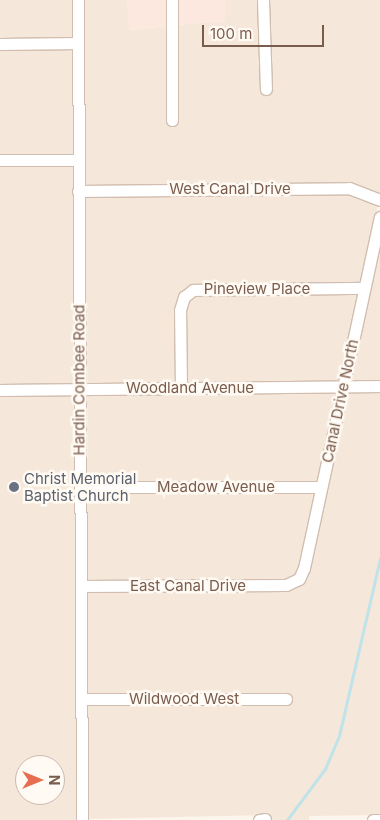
<!DOCTYPE html>
<html>
<head>
<meta charset="utf-8">
<style>
  body { margin:0 }
  #map { position:relative; width:380px; height:820px; overflow:hidden; background:#fdf6ec; font-family:Inter,sans-serif }
  div>[style] { position:absolute }
  [style*='--x'] { left:calc(var(--x)*1px); top:calc(var(--y)*1px); width:calc(var(--w)*1px); rotate:calc(var(--a)*1deg) }
  .residential>* { inset:0; background:#f5e8da }
  .commercial>* { inset:0; background:#fde8e0 }
  .stream>* { height:2.5px; margin:-1.25px; padding:0 1.25px; transform-origin:1.25px; border-radius:1.25px; background:#bfe3e8 }
  .roads { filter:drop-shadow(1px 0 #d1beb0) drop-shadow(-1px 0 #d1beb0) drop-shadow(0 1px #d1beb0) drop-shadow(0 -1px #d1beb0) }
  .minor>* { height:11px; margin:-5.5px; padding:0 5.5px; transform-origin:5.5px; border-radius:5.5px; background:#fff }
  .dots>* { width:14px; height:14px; translate:-50% -50%; box-sizing:border-box; border:2px solid #fffaf3; border-radius:50% }
  span { translate:-50% -50%; white-space:nowrap; text-align:center; line-height:1.15; -webkit-text-stroke:5px #fffaf3; paint-order:stroke }
  .street-label { font-size:15px; color:#7a5c4d }
  .worship-label { font-size:15px; color:#5b616d }
  .left { translate:0 -50%; text-align:left }
  .north { position:absolute; left:15px; top:755px; width:50px; height:50px; box-sizing:border-box; background:#fffaf3; border:1px solid #cabbb1; border-radius:50%; rotate:90deg; font-size:14px; font-weight:700; line-height:20px; text-align:center; color:#7a5c4d }
  .north::after { content:''; display:block; margin:auto; width:18px; height:22px; background:#e76f51; clip-path:polygon(50% 0,100% 100%,50% 72%,0 100%) }
  .scale { position:absolute; left:202px; top:25px; width:122px; height:22px; box-sizing:border-box; border:2px solid #7a5c4d; border-top:0; padding-left:6px; font-size:15px; line-height:18px; white-space:nowrap; color:#7a5c4d; -webkit-text-stroke:4px #fffaf3; paint-order:stroke }
</style>
</head>
<body>
<div id="map">
  <div class="residential">
    <div style="clip-path:polygon(0 0,74px 0,73px 39px,0 39px)"></div>
    <div style="clip-path:polygon(83px 0,127px 0,130px 30px,167px 26px,168px 124px,177px 124px,177px 25px,225px 21px,225px 0,258px 0,262px 93px,271px 93px,268px 0,380px 0,380px 195px,358px 185px,83px 186px)"></div>
    <div style="clip-path:polygon(73px 47px,74px 156px,0 156px,0 48px)"></div>
    <div style="clip-path:polygon(0 164px,74px 164px,75px 385px,0 385px)"></div>
    <div style="clip-path:polygon(349px 193px,378px 204px,360px 284px,185px 290px,176px 384px,84px 384px,83px 195px)"></div>
    <div style="clip-path:polygon(380px 240px,380px 382px,349px 383px)"></div>
    <div style="clip-path:polygon(359px 293px,339px 383px,186px 384px,185px 310px,188px 300px,195px 294px)"></div>
    <div style="clip-path:polygon(337px 391px,317px 483px,85px 483px,84px 393px)"></div>
    <div style="clip-path:polygon(347px 391px,380px 391px,380px 815px,309px 816px,309px 820px,270px 820px,269px 815px,87px 819px,86px 703px,290px 703px,291px 695px,86px 695px,86px 590px,293px 588px)"></div>
    <div style="clip-path:polygon(evenodd,75px 393px,77px 820px,0 820px,0 394px,75px 393px,25px 765px,55px 765px,55px 795px,25px 795px,25px 765px)"></div>
    <div style="clip-path:polygon(316px 491px,299px 567px,295px 576px,285px 581px,86px 582px,85px 492px)"></div>
  </div>
  <div class="commercial">
    <div style="clip-path:polygon(127px 0,167px 0,167px 26px,129px 30px)"></div>
    <div style="clip-path:polygon(177px 0,225px 0,225px 21px,177px 25px)"></div>
  </div>
  <div class="stream">
    <div style="--x:287;--y:820;--w:64;--a:-53.3"></div>
    <div style="--x:325;--y:769;--w:36;--a:-67"></div>
    <div style="--x:339;--y:736;--w:182;--a:-77"></div>
  </div>
  <div class="roads">
    <div class="minor">
      <div style="--x:78;--y:0;--w:820;--a:89.72"></div>
      <div style="--x:172;--y:0;--w:120;--a:90"></div>
      <div style="--x:263;--y:0;--w:89;--a:88.1"></div>
      <div style="--x:0;--y:44;--w:78;--a:-0.7"></div>
      <div style="--x:0;--y:160;--w:78;--a:0"></div>
      <div style="--x:78;--y:191;--w:271;--a:-0.6"></div>
      <div style="--x:349;--y:188;--w:33;--a:21"></div>
      <div style="--x:181;--y:388;--w:78;--a:-90.7"></div>
      <div style="--x:180;--y:310;--w:14;--a:-73"></div>
      <div style="--x:184;--y:297;--w:11;--a:-38"></div>
      <div style="--x:193;--y:290;--w:171;--a:-0.7"></div>
      <div style="--x:0;--y:390;--w:380;--a:-0.6"></div>
      <div style="--x:80;--y:487;--w:241;--a:0"></div>
      <div style="--x:81;--y:586;--w:205;--a:-0.3"></div>
      <div style="--x:286;--y:585;--w:14;--a:-25"></div>
      <div style="--x:299;--y:579;--w:12;--a:-66"></div>
      <div style="--x:304;--y:568;--w:359;--a:-77.8"></div>
      <div style="--x:81;--y:699;--w:205;--a:0"></div>
      <div style="--x:259;--y:820;--w:6;--a:-9"></div>
      <div style="--x:373;--y:820;--w:7;--a:0"></div>
    </div>
  </div>
  <div class="dots">
    <div style="left:14px;top:487px;background:#6b7280"></div>
  </div>
  <div class="street-label">
    <span style="left:230px;top:189px">West Canal Drive</span>
    <span style="left:257px;top:289px">Pineview Place</span>
    <span style="left:79px;top:380px;rotate:-90deg">Hardin Combee Road</span>
    <span style="left:190px;top:388px">Woodland Avenue</span>
    <span style="left:340px;top:401px;rotate:-78deg">Canal Drive North</span>
    <span style="left:216px;top:487px">Meadow Avenue</span>
    <span style="left:188px;top:586px">East Canal Drive</span>
    <span style="left:184px;top:699px">Wildwood West</span>
  </div>
  <div class="worship-label">
    <span class="left" style="left:24px;top:487px">Christ Memorial<br>Baptist Church</span>
  </div>
  <div class="north">N</div>
  <div class="scale">100 m</div>
</div>
</body>
</html>
